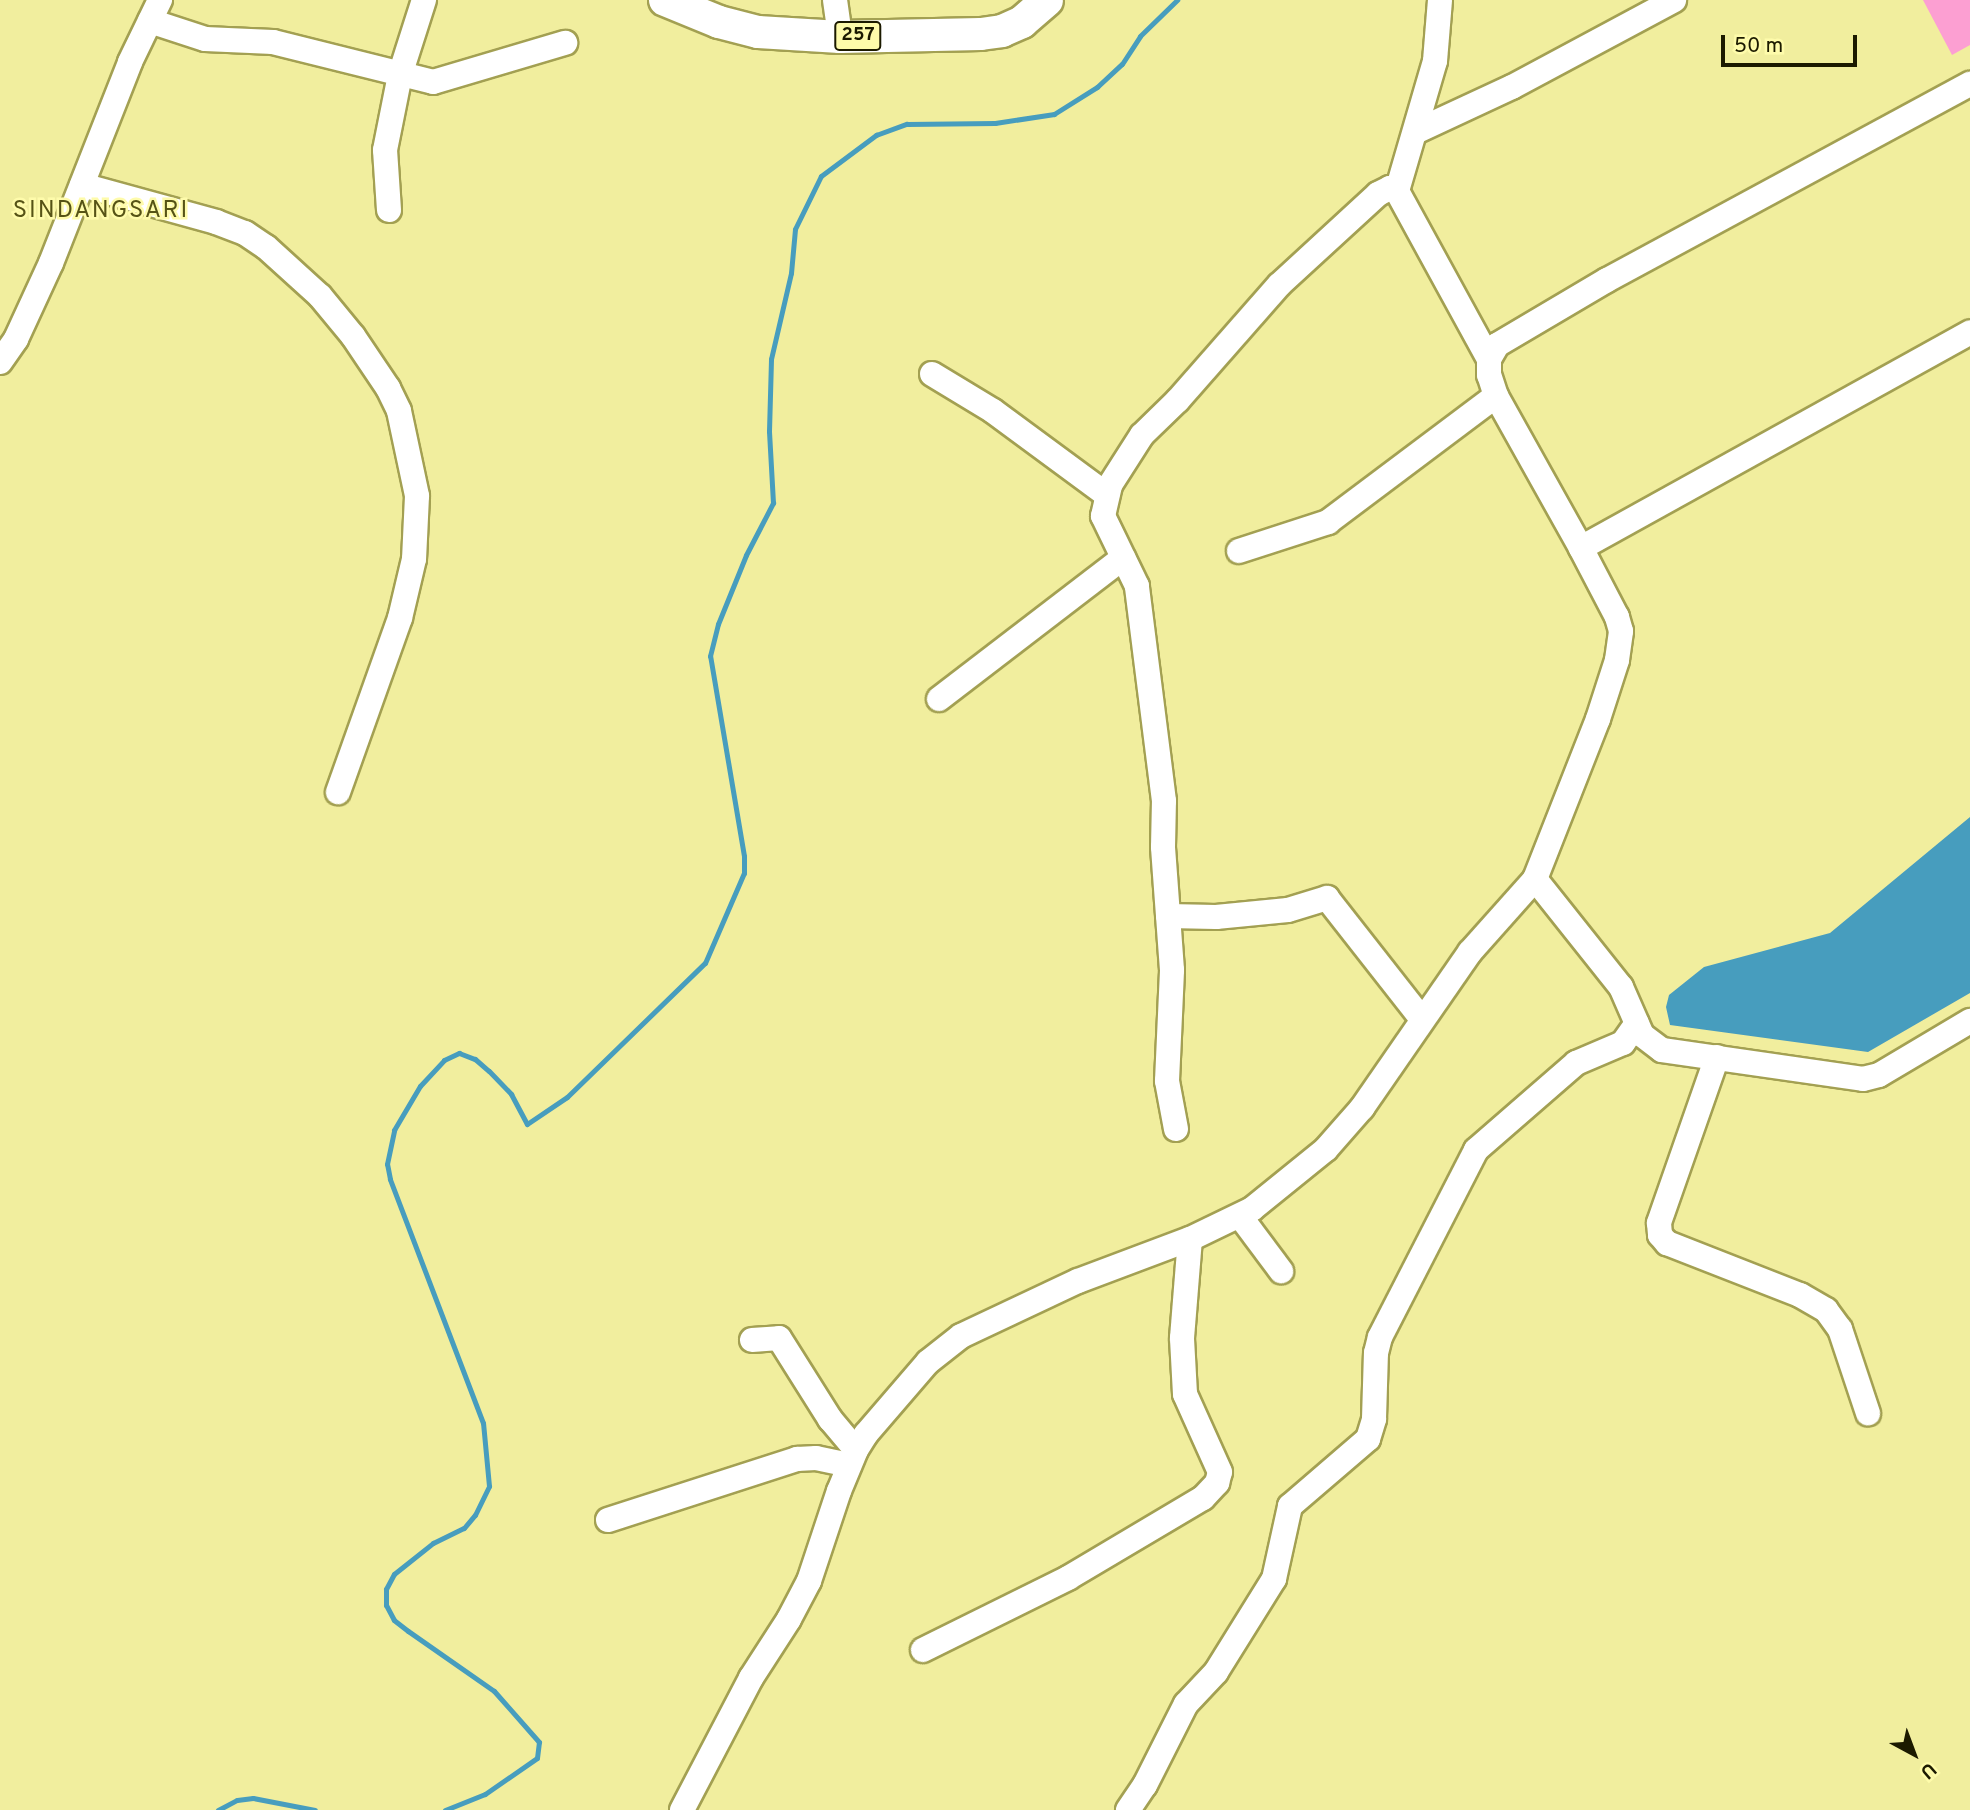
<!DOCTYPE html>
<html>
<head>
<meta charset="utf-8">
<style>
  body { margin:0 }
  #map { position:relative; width:1970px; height:1810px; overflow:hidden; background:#f1ee9e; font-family:Overpass,sans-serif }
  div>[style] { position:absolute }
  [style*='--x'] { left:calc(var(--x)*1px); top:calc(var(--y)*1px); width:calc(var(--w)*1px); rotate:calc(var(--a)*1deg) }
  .water>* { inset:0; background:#479dbe }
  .stream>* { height:5px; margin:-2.5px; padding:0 2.5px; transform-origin:2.5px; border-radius:2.5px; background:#479dbe }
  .building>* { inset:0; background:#fc9fd2 }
  .roads { filter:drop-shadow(2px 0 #a3a052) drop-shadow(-2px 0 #a3a052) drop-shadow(0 2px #a3a052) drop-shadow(0 -2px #a3a052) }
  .minor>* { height:24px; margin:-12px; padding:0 12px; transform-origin:12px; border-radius:12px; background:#fff }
  .major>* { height:32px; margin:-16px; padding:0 16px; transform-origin:16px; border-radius:16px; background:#fff }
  span { translate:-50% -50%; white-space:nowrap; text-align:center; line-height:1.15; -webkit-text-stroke:5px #fefbab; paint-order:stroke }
  .shield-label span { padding:2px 5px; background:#fefbab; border:2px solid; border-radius:5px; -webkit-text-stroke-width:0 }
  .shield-label { font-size:19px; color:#1c1a00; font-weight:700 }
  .quarter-label { font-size:24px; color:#565316; letter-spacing:2px }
  .north { position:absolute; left:1879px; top:1719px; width:70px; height:70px; -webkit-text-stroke:5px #fefbab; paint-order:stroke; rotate:139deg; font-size:19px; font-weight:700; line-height:28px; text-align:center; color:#1c1a00 }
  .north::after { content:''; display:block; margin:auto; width:24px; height:32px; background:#1c1a00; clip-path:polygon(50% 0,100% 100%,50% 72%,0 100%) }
  .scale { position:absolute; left:1721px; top:35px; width:136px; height:32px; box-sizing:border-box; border:4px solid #1c1a00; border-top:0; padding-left:9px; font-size:21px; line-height:24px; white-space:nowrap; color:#1c1a00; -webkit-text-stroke:5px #fefbab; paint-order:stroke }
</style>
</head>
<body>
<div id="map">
  <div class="water">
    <div style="clip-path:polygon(1970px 817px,1970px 993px,1868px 1052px,1670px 1025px,1666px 1007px,1669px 995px,1704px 967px,1830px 933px)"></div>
  </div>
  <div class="stream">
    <div style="--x:218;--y:1810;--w:21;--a:-28"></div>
    <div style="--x:237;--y:1800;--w:16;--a:-7"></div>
    <div style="--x:253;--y:1798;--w:63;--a:11"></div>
    <div style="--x:445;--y:1810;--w:43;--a:-21.8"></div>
    <div style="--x:485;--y:1794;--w:63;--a:-34.7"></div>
    <div style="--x:537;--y:1758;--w:16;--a:-83"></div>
    <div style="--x:539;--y:1742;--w:68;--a:-131.4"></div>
    <div style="--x:494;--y:1691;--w:105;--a:-145.1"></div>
    <div style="--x:408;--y:1631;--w:18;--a:-142"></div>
    <div style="--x:394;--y:1620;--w:17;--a:-118"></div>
    <div style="--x:386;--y:1605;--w:16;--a:-90"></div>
    <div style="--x:386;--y:1589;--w:17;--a:-62"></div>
    <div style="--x:394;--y:1574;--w:50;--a:-38.5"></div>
    <div style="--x:433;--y:1543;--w:34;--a:-26"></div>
    <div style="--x:464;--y:1528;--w:17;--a:-50"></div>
    <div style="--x:475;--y:1515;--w:32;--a:-64"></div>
    <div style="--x:489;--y:1486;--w:63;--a:-95.4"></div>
    <div style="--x:483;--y:1423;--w:261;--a:-110.9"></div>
    <div style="--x:390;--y:1179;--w:15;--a:-101"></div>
    <div style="--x:387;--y:1164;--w:35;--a:-78"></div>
    <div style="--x:394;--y:1130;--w:51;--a:-59.4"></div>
    <div style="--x:420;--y:1086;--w:35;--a:-47"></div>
    <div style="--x:444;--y:1060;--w:17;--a:-25"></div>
    <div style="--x:459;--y:1053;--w:17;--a:21"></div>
    <div style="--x:475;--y:1059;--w:18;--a:41"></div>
    <div style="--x:489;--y:1071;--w:32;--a:46"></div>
    <div style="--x:511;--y:1094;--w:34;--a:62"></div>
    <div style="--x:527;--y:1124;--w:48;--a:-34"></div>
    <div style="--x:567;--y:1097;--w:192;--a:-44.2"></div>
    <div style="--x:705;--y:963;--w:98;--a:-66.6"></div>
    <div style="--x:744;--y:873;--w:17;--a:-90"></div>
    <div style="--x:744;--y:856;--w:203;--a:-99.6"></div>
    <div style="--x:710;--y:656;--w:33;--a:-76"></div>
    <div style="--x:718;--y:624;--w:74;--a:-67.9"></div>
    <div style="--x:746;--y:555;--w:59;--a:-62.6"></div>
    <div style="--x:773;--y:503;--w:72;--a:-93.2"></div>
    <div style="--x:769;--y:431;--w:72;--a:-88.4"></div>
    <div style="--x:771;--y:359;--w:88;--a:-76.9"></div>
    <div style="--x:791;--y:273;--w:44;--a:-84.8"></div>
    <div style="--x:795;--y:229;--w:59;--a:-63.9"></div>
    <div style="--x:821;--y:176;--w:69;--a:-36.7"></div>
    <div style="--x:876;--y:135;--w:33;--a:-20"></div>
    <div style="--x:907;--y:124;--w:88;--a:-0.7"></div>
    <div style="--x:995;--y:123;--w:60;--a:-8.7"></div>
    <div style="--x:1054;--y:114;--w:51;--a:-32.1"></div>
    <div style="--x:1097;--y:87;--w:34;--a:-43"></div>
    <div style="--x:1122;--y:64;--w:33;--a:-57"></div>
    <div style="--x:1140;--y:36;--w:52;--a:-44.2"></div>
  </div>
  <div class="building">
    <div style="clip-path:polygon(1923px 0,1970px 0,1970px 45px,1952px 55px)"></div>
  </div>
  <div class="roads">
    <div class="minor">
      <div style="--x:835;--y:0;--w:37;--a:82"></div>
      <div style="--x:150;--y:21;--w:58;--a:18.1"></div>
      <div style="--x:205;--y:39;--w:68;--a:2.5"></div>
      <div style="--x:273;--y:42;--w:165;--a:14"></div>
      <div style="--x:433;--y:82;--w:138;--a:-16.5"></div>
      <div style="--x:1415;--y:132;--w:107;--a:-24.9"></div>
      <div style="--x:1512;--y:87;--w:184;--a:-28.2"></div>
      <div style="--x:82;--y:185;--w:139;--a:15.4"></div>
      <div style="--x:216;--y:222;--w:31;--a:21"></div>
      <div style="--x:245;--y:233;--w:25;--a:34"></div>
      <div style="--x:266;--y:247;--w:73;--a:42.2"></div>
      <div style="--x:320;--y:296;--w:52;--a:50.5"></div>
      <div style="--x:353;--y:336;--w:63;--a:56.1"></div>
      <div style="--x:388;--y:388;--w:25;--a:64"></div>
      <div style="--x:399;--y:411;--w:87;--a:78"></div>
      <div style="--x:417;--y:496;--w:63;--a:92.7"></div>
      <div style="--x:414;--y:559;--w:61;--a:103.3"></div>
      <div style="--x:400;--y:618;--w:185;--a:109.6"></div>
      <div style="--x:1397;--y:191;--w:135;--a:-73.7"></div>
      <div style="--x:1435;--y:61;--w:61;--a:-85.3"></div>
      <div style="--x:389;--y:210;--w:60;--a:-93.8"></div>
      <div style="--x:385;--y:150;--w:76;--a:-78.7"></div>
      <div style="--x:400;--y:75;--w:79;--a:-72.3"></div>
      <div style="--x:0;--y:362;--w:28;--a:-55"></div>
      <div style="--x:16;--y:339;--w:84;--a:-65.3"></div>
      <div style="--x:51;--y:263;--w:216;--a:-68.5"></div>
      <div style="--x:130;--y:62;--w:69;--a:-64.2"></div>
      <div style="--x:932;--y:374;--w:71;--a:31.2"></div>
      <div style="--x:993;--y:411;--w:142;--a:36.4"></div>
      <div style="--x:1581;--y:548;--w:445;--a:-29"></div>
      <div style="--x:1239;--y:551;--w:94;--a:-18"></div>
      <div style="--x:1328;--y:522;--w:210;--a:-36.9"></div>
      <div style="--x:939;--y:699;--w:232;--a:-37.5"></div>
      <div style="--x:1535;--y:879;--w:138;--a:51.5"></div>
      <div style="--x:1621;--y:987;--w:52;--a:66.4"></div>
      <div style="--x:1642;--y:1035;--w:25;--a:37"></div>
      <div style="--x:1662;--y:1050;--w:203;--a:8.2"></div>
      <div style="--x:1863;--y:1079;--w:16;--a:-14"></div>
      <div style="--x:1879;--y:1075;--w:106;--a:-30.7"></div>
      <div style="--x:1168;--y:916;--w:48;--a:1.2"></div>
      <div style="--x:1216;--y:917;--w:72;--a:-5.6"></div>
      <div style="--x:1288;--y:910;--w:41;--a:-17.1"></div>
      <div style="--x:1327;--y:898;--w:152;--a:51.9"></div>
      <div style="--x:1717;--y:1057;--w:176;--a:109.3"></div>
      <div style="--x:1659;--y:1223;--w:12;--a:85"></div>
      <div style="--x:1660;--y:1235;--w:11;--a:49"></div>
      <div style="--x:1667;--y:1243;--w:143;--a:21.4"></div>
      <div style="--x:1800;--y:1295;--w:30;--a:30"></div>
      <div style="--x:1826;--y:1310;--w:24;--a:54"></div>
      <div style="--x:1840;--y:1329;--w:89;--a:71.6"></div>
      <div style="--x:1176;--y:1129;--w:49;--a:-100.6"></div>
      <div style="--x:1167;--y:1081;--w:111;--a:-87.4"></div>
      <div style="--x:1172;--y:970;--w:123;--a:-94.2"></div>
      <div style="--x:1163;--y:847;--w:46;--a:-88.8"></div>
      <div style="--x:1164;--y:801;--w:217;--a:-97.2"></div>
      <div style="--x:1137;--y:586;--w:78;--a:-115.9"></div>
      <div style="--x:1103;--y:516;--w:32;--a:-77"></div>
      <div style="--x:1110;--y:485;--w:59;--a:-57.4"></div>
      <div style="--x:1142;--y:435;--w:50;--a:-44.2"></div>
      <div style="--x:1178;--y:400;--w:153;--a:-48.7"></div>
      <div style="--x:1279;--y:285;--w:134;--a:-42.6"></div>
      <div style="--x:1378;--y:194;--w:13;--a:-27"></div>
      <div style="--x:1390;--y:188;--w:8;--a:23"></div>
      <div style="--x:1397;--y:191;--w:192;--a:61.3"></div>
      <div style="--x:1240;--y:1216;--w:69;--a:53.3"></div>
      <div style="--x:752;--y:1340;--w:27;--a:-4"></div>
      <div style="--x:779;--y:1338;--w:96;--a:57.8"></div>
      <div style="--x:830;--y:1419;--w:40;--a:50"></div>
      <div style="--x:608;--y:1520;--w:199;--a:-17.9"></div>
      <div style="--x:797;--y:1459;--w:19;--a:-3"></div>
      <div style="--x:816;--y:1458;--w:34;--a:12"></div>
      <div style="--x:923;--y:1650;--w:162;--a:-26.4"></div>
      <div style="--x:1068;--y:1578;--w:157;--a:-30.7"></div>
      <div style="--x:1203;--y:1498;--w:21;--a:-47"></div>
      <div style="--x:1217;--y:1483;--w:11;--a:-75"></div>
      <div style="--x:1220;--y:1472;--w:85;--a:-114.2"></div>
      <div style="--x:1185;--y:1394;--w:56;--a:-93.1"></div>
      <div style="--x:1182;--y:1338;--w:99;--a:-85.4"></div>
      <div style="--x:682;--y:1810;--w:149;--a:-62.4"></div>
      <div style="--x:751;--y:1678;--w:70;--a:-57.2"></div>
      <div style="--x:789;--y:1619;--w:43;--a:-62.2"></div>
      <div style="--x:809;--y:1581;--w:95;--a:-71.6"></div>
      <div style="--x:839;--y:1491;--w:44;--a:-67.5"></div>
      <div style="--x:856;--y:1450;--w:19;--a:-58"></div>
      <div style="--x:866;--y:1434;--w:95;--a:-49.3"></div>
      <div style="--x:928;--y:1362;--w:42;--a:-38.2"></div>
      <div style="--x:961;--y:1336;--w:129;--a:-25.2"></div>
      <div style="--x:1078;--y:1281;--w:120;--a:-20.6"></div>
      <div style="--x:1190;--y:1239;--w:69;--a:-25.8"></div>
      <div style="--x:1252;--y:1209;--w:95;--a:-39"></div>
      <div style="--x:1326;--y:1149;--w:55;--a:-48.7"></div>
      <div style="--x:1362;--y:1108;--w:190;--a:-55.3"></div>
      <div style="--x:1470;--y:952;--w:98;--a:-48.3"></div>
      <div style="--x:1535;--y:879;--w:172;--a:-68.5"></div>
      <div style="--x:1598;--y:719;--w:62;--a:-72.1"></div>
      <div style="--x:1617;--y:660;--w:29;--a:-82"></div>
      <div style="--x:1621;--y:631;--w:15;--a:-106"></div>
      <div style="--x:1617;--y:617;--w:78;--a:-117.6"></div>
      <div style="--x:1581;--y:548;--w:174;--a:-119.2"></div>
      <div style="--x:1496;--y:396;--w:22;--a:-108"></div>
      <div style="--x:1489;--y:375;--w:16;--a:-90"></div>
      <div style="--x:1489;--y:359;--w:16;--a:-60"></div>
      <div style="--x:1497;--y:345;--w:128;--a:-30.6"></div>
      <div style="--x:1607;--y:280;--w:413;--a:-28.4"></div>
      <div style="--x:1128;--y:1810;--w:30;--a:-56"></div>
      <div style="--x:1145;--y:1785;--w:91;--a:-63.2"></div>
      <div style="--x:1186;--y:1704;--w:44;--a:-46.8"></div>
      <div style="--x:1216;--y:1672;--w:110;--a:-58.1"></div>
      <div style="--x:1274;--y:1579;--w:75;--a:-77.6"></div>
      <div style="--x:1290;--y:1506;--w:103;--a:-40.7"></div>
      <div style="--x:1368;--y:1439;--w:21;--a:-73"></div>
      <div style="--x:1374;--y:1419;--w:66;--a:-88.3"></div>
      <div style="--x:1376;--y:1353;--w:16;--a:-76"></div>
      <div style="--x:1380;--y:1337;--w:210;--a:-62.8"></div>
      <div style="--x:1476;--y:1150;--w:133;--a:-41"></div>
      <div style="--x:1576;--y:1063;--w:51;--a:-23.1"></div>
      <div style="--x:1623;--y:1043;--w:24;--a:-55"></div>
    </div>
    <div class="major">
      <div style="--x:665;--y:0;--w:58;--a:22.2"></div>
      <div style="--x:719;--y:22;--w:40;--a:14.4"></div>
      <div style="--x:758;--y:32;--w:82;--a:3.5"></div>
      <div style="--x:840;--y:37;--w:141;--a:-1.2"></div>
      <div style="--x:981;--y:34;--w:21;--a:-8"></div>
      <div style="--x:1002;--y:31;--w:22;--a:-24"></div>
      <div style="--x:1022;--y:22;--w:33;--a:-41"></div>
    </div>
  </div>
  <div class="shield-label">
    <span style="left:858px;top:36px">257</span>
  </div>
  <div class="quarter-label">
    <span style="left:101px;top:212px">SINDANGSARI</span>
  </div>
  <div class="north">U</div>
  <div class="scale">50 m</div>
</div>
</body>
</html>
